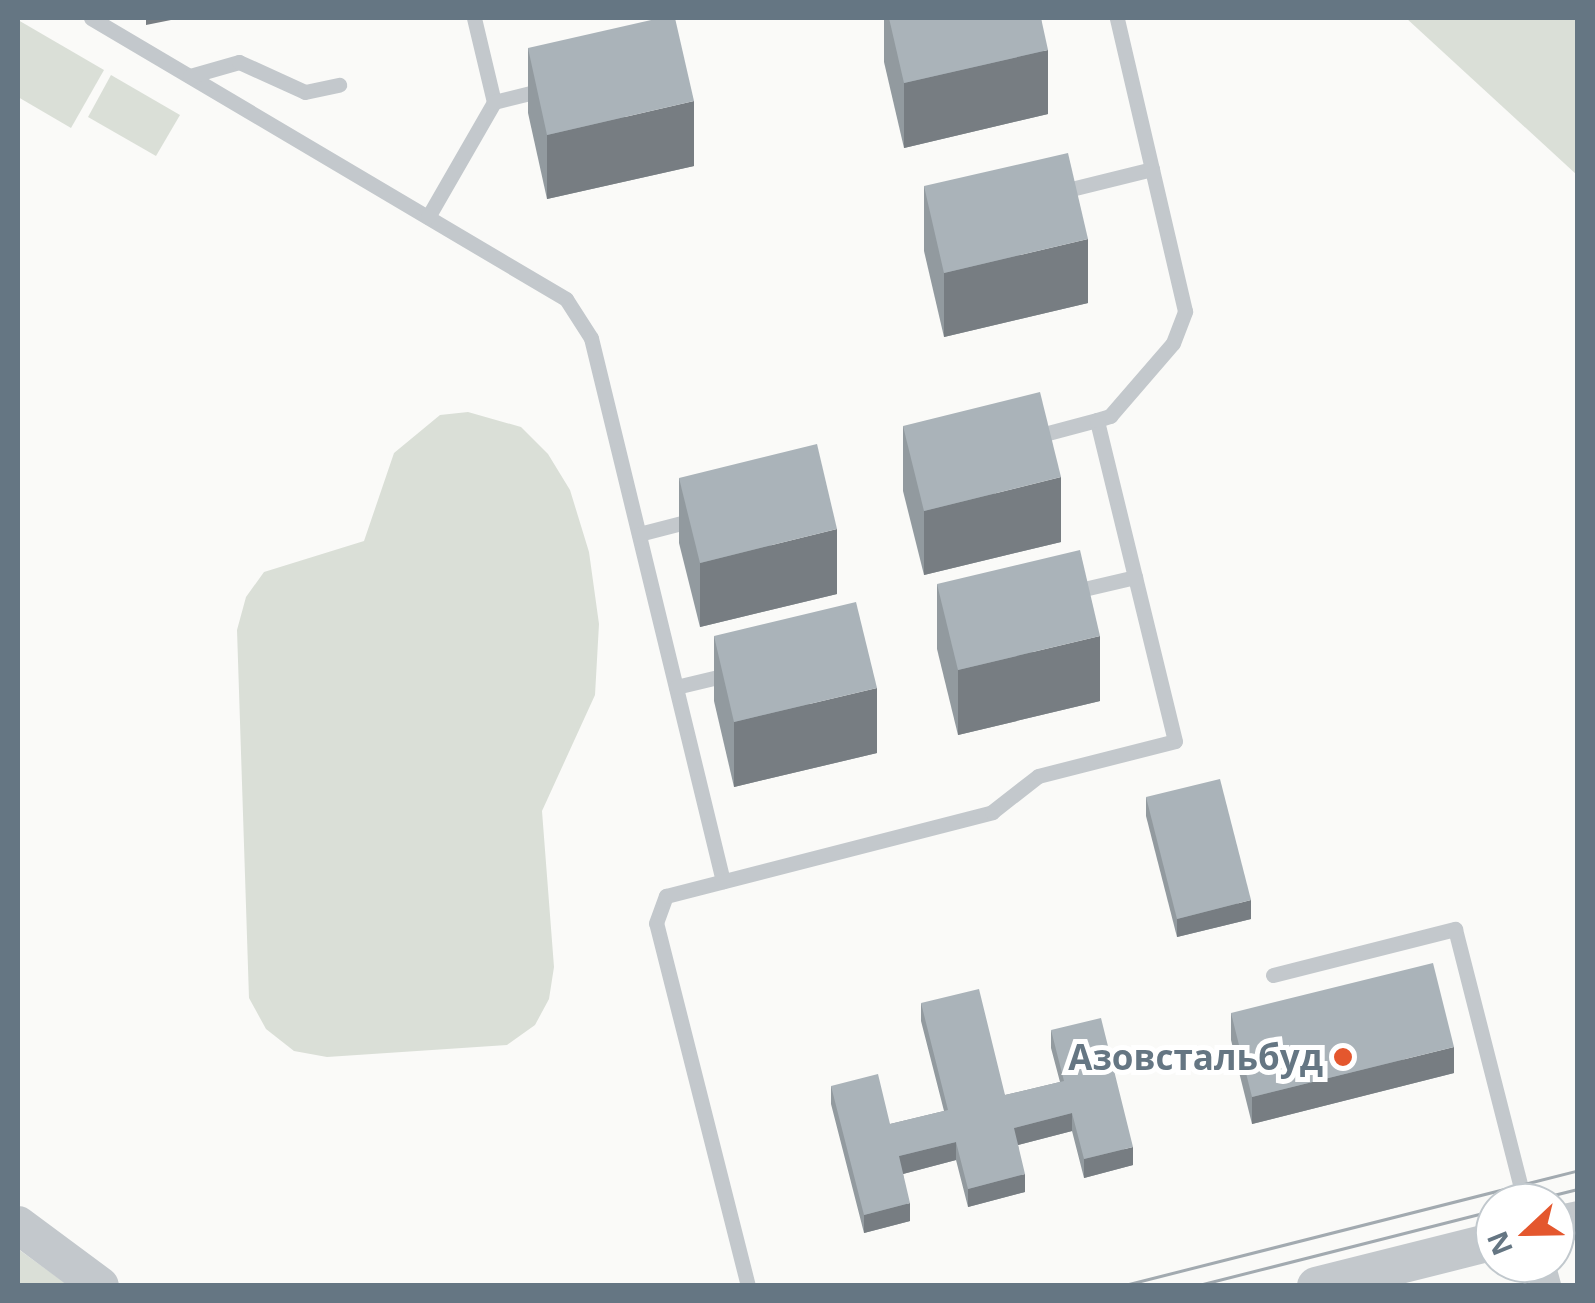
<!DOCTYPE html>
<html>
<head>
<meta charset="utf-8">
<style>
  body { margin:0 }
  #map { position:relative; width:1595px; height:1303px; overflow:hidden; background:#fafaf8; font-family:"Open Sans",sans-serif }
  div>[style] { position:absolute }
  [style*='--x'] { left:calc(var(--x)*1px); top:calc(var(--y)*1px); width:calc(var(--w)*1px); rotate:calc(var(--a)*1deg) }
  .green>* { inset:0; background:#dadfd7 }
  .service>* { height:15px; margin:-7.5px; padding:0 7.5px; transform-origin:7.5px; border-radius:7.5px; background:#c3c8cc }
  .minor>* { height:30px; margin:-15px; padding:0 15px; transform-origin:15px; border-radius:15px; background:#c3c8cc }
  .tertiary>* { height:38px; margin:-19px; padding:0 19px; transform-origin:19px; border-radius:19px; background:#c3c8cc }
  .tram>* { height:2.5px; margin:-1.25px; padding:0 1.25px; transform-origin:1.25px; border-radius:1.25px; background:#a2aab0 }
  .wall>* { inset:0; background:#929a9f }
  .shaded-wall>* { inset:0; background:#777d82 }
  .building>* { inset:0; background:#aab3b9 }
  .dots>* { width:28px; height:28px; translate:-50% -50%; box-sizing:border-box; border:5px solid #fff; border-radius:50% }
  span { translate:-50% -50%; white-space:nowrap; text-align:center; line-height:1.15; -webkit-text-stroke:10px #fff; paint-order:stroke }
  .poi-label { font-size:35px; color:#657683; font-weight:700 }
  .right { translate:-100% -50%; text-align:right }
  .frame { position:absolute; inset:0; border:20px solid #657683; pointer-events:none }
  .north { position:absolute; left:1475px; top:1183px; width:100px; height:100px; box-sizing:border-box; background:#fff; border:2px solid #c1c8cd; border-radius:50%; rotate:248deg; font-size:28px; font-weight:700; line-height:40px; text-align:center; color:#657683 }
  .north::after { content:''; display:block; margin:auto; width:35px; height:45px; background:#e4572e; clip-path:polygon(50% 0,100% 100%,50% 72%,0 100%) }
</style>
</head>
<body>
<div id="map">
  <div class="green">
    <div style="clip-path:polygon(1406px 18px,1577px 18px,1577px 175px)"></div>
    <div style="clip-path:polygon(18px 20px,104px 70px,71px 128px,18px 97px)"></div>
    <div style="clip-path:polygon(111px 75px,180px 115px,156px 156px,88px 117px)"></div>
    <div style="clip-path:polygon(468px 412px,521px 427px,548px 454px,570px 490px,589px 552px,599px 624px,595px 695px,542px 811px,554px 967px,549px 999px,535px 1025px,507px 1045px,327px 1057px,294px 1051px,266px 1029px,249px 998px,237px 630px,246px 597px,264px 572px,364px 541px,394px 453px,440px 415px)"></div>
    <div style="clip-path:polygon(18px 1249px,68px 1285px,18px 1285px)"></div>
  </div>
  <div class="service">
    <div style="--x:91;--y:18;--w:552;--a:30.61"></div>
    <div style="--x:566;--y:299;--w:46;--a:57.3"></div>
    <div style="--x:591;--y:338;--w:559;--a:76.34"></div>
    <div style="--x:474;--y:18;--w:86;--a:76.6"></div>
    <div style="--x:190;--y:76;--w:51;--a:-15.9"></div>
    <div style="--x:239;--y:62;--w:72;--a:24.4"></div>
    <div style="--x:305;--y:92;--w:35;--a:-12"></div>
    <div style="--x:1059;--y:192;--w:96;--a:-13.9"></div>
    <div style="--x:428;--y:217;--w:133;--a:-60.1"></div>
    <div style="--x:494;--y:102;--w:54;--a:-14"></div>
    <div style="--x:1033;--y:437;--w:66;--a:-14.9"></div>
    <div style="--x:639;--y:534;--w:60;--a:-14.5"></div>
    <div style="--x:1071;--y:592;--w:66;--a:-13.2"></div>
    <div style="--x:676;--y:687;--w:56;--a:-13.5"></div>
    <div style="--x:1273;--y:975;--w:188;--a:-14.2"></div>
    <div style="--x:1455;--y:929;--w:283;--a:75.7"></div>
    <div style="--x:748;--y:1286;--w:374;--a:-104.2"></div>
    <div style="--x:656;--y:923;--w:29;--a:-70"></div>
    <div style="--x:666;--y:896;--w:337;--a:-14.4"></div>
    <div style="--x:992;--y:812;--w:58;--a:-38"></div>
    <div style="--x:1038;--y:776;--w:141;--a:-14.3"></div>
    <div style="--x:1175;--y:741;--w:330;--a:-103.7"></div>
    <div style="--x:1097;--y:420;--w:14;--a:-17"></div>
    <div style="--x:1110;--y:416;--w:96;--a:-49.2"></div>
    <div style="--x:1173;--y:343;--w:34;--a:-69"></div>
    <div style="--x:1185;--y:311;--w:301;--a:-103.1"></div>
  </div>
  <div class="minor">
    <div style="--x:1540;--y:1263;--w:24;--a:75"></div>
  </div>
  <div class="tertiary">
    <div style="--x:18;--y:1225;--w:102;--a:36.6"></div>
    <div style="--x:1555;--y:1225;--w:24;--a:-12"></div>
    <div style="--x:1316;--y:1286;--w:185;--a:-14.1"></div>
  </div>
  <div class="tram">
    <div style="--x:1521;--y:1203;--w:59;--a:-13.8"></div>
    <div style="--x:1121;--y:1286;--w:471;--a:-14.2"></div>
    <div style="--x:1195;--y:1286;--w:309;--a:-14.2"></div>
  </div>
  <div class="wall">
    <div style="clip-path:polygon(884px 18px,1041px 18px,1048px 114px,904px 148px,884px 62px)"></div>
    <div style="clip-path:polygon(528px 48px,694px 166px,547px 199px,528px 113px)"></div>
    <div style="clip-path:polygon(924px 186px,1088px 303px,944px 337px,924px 251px)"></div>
    <div style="clip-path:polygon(903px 426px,1061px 542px,924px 575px,903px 491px)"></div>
    <div style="clip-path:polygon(679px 478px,837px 594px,700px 627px,679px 543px)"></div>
    <div style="clip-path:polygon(937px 584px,1100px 701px,958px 735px,937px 649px)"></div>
    <div style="clip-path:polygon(714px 636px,877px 753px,734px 787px,714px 701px)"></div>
    <div style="clip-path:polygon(1146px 797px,1251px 919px,1177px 937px,1146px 816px)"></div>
    <div style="clip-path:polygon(921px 1003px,1005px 1095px,1060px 1082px,1051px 1048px,1051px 1030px,1133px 1165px,1084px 1178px,1072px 1131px,1018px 1145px,1025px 1192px,968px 1207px,956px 1160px,903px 1174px,910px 1221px,864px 1233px,831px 1104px,831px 1086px,890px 1124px,944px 1111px,921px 1021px)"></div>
    <div style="clip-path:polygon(1231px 1013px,1454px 1073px,1252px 1124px,1231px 1040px)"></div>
  </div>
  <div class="shaded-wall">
    <div style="clip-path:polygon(146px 18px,181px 18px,146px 25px)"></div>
    <div style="clip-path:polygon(1048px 50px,1048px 114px,904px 148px,904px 83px)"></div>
    <div style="clip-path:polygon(694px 101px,694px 166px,547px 199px,547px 135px)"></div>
    <div style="clip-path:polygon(1088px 239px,1088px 303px,944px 337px,944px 273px)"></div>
    <div style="clip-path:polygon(1061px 477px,1061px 542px,924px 575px,924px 511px)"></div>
    <div style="clip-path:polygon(837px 529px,837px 594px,700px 627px,700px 563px)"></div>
    <div style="clip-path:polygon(1100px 636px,1100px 701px,958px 735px,958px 670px)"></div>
    <div style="clip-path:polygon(877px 688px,877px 753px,734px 787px,734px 722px)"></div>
    <div style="clip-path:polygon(1251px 900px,1251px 919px,1177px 937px,1177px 919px)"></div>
    <div style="clip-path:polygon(1454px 1047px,1454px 1073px,1252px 1124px,1252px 1097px)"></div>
    <div style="clip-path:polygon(1072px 1113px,1072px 1131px,1014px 1146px,1014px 1128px)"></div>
    <div style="clip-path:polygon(956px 1142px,956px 1160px,899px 1175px,899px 1156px)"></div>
    <div style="clip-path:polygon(1133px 1147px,1133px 1165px,1084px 1178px,1084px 1159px)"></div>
    <div style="clip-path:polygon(1025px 1174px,1025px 1192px,968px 1207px,968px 1189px)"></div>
    <div style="clip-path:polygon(910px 1203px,910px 1221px,864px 1233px,864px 1215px)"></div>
  </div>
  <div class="building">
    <div style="clip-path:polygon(660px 18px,675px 18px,694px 101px,547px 135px,528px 48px)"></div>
    <div style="clip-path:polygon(889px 18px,1041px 18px,1048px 50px,904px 83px)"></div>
    <div style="clip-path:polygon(1068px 153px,1088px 239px,944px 273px,924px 186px)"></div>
    <div style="clip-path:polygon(1040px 392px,1061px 477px,924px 511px,903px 426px)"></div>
    <div style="clip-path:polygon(817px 444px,837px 529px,700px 563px,679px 478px)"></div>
    <div style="clip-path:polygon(1080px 550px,1100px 636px,958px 670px,937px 584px)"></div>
    <div style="clip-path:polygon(856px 602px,877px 688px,734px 722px,714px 636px)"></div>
    <div style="clip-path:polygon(1220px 779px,1251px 900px,1177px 919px,1146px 797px)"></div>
    <div style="clip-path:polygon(1433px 963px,1454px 1047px,1252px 1097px,1231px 1013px)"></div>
    <div style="clip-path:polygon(979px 989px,1005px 1095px,1064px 1081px,1051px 1030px,1101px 1018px,1133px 1147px,1084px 1159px,1072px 1113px,1014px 1128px,1025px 1174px,968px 1189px,956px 1142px,899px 1156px,910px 1203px,864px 1215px,831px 1086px,878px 1074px,890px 1124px,948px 1110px,921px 1003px)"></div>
  </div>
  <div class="dots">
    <div style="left:1343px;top:1057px;background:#e4572e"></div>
  </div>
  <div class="poi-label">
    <span class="right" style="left:1323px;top:1057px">Азовстальбуд</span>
  </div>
  <div class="frame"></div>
  <div class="north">N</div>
</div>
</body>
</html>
